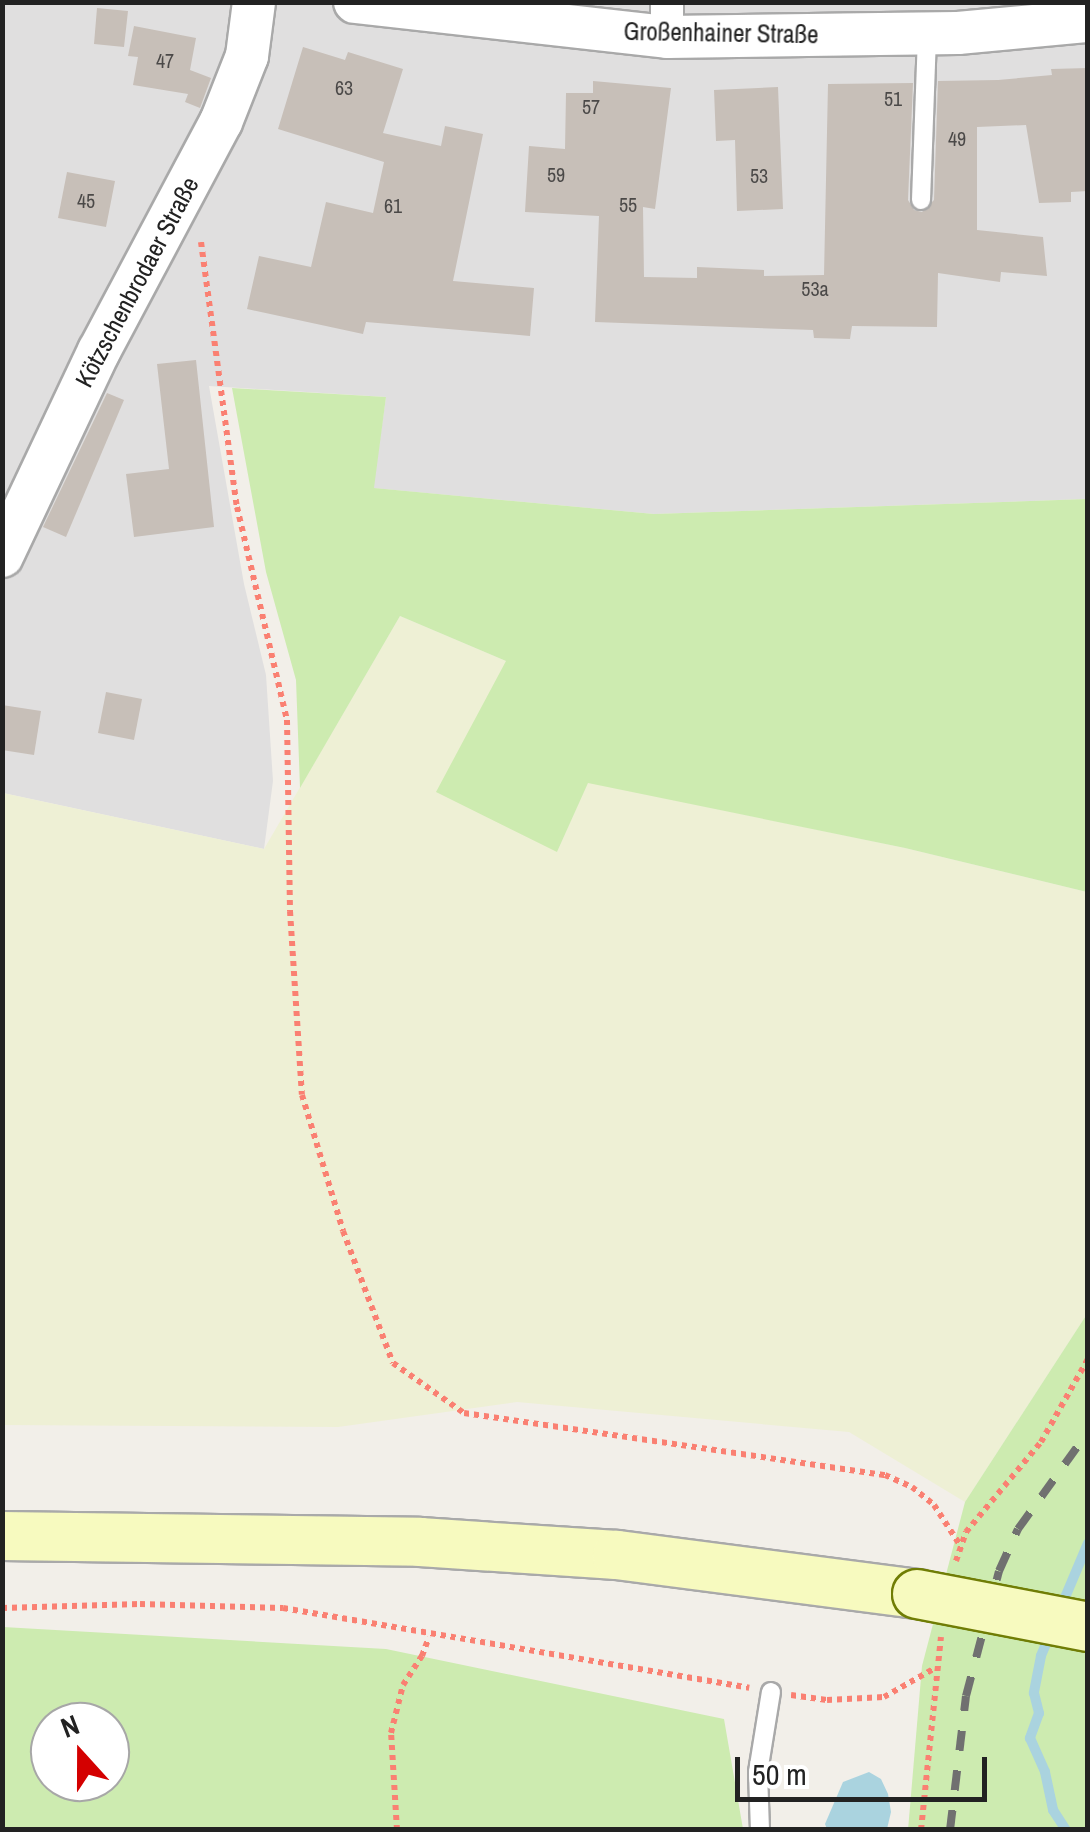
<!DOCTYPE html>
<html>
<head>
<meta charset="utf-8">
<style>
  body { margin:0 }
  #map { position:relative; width:1090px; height:1832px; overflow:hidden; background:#f2efe9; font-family:"Archivo Narrow",sans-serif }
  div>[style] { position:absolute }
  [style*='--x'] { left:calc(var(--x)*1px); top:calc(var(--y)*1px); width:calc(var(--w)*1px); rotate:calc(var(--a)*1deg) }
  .residential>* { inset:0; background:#e0dfdf }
  .farmland>* { inset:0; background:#eef0d5 }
  .grass>* { inset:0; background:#cdebb0 }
  .water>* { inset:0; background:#aad3df }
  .stream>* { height:10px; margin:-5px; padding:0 5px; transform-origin:5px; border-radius:5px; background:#aad3df }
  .building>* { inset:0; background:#c7bfb8 }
  .path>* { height:6px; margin-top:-3px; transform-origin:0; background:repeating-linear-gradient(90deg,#fa8072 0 5px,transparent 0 10px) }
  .roads { filter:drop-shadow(2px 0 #a9a9a9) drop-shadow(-2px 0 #a9a9a9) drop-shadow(0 2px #a9a9a9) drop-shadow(0 -2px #a9a9a9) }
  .service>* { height:18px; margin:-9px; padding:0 9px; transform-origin:9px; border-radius:9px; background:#fff }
  .minor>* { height:32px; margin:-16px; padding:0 16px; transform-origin:16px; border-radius:16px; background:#fff }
  .tertiary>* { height:42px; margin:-21px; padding:0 21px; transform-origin:21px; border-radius:21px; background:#fff }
  .secondary>* { height:48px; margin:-24px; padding:0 24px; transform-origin:24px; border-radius:24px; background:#f7fabf }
  .rail>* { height:8px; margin-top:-4px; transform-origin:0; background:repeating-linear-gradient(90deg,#707070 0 20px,transparent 0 40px) }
  .bridges { filter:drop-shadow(2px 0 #707d05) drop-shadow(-2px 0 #707d05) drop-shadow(0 2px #707d05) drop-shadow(0 -2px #707d05) }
  .secondary-bridge>* { height:48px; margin:-24px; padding:0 24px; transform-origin:24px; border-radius:24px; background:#f7fabf }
  span { translate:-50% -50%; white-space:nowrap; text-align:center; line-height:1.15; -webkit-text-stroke:10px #fff; paint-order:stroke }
  .number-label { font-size:20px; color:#4b4948 }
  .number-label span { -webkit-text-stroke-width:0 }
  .street-label { font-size:25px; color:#222 }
  .frame { position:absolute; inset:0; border:5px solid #222; pointer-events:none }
  .north { position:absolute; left:30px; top:1702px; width:100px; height:100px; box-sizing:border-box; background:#fff; border:2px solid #a7a7a7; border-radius:50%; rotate:339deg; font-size:28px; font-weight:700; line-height:40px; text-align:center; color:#222 }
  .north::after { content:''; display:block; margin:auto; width:35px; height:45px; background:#d40000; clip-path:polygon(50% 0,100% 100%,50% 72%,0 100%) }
  .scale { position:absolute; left:735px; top:1757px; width:252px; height:45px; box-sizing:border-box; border:5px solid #222; border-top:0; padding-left:12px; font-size:30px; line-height:35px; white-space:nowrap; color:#222; -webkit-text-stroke:8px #fff; paint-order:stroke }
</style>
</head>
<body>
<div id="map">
  <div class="residential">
    <div style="clip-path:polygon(3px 3px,1087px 3px,1087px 499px,654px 514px,373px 488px,386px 397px,209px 386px,244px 584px,266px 675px,273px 781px,264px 849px,3px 793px)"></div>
  </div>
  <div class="farmland">
    <div style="clip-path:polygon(400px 616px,506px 661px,557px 852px,588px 782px,905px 848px,1087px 892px,1087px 1314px,965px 1502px,849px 1432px,517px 1402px,338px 1427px,3px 1425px,3px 793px,264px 849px)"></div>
  </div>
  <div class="grass">
    <div style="clip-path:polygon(232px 388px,386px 397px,374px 488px,654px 514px,1087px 499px,1087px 892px,905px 848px,588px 783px,557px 852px,436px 792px,506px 661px,400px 616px,300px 788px,296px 680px,266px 572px)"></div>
    <div style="clip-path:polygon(1087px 1314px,1087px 1829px,908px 1830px,922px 1666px,965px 1502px)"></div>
    <div style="clip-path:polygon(evenodd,3px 1627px,386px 1649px,724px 1719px,743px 1829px,3px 1829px,3px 1627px,50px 1722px,110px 1722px,110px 1782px,50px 1782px,50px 1722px)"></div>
  </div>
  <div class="water">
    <div style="clip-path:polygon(869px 1772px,881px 1779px,888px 1794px,891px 1812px,887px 1829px,827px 1829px,825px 1824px,843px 1782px)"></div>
  </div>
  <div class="stream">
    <div style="--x:1061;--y:1607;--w:69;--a:-67.1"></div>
    <div style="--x:1051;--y:1632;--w:26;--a:113"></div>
    <div style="--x:1041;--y:1656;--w:38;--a:101"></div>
    <div style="--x:1034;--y:1693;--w:21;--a:76"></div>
    <div style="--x:1039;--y:1713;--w:27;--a:110"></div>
    <div style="--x:1030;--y:1738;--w:37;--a:66"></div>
    <div style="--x:1045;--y:1772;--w:39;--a:78"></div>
    <div style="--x:1053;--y:1810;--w:24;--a:57"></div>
  </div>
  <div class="building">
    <div style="clip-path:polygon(97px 8px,128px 11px,124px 47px,94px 44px)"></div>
    <div style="clip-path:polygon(134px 26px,196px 38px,190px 70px,211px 78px,200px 108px,185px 102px,188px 94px,133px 85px,138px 57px,128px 56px)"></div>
    <div style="clip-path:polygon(303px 47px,345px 60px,348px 52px,403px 69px,383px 133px,441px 146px,445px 126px,483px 134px,453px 281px,534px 288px,530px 336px,366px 322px,363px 334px,247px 309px,259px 256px,311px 267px,326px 202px,373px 213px,384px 162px,278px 129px)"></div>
    <div style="clip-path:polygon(1088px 68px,1088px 191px,1071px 192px,1071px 202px,1039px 203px,1026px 125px,977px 127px,977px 230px,1043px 237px,1047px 276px,1001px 272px,1000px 282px,938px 273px,937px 327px,852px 326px,850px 339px,814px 338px,813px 330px,595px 322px,599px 216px,525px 212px,529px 146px,565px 149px,566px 93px,593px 93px,593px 81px,671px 88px,655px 209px,643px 207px,644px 277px,697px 278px,697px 267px,764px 270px,764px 276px,824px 275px,828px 84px,913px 83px,908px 200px,914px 210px,922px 212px,934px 200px,938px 81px,998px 80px,1052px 75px,1051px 69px)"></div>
    <div style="clip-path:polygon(778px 87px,783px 209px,737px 211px,735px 140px,716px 141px,714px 90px)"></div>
    <div style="clip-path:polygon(67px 172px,115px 181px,106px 227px,58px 218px)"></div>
    <div style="clip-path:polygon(196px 360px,214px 527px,134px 537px,126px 474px,169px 469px,157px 364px)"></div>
    <div style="clip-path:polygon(107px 393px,124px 400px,66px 537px,43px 527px)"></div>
    <div style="clip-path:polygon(106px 692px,142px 699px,134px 740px,98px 733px)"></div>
    <div style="clip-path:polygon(2px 705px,41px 711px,34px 755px,2px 750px)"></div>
  </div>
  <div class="path">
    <div style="--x:201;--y:242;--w:267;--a:82.3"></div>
    <div style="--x:237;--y:507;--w:219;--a:76.8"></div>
    <div style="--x:287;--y:720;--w:191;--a:89.1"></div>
    <div style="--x:290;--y:911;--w:184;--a:86.3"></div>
    <div style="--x:302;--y:1095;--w:142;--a:73.2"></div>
    <div style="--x:343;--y:1231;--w:141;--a:69.3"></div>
    <div style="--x:393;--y:1363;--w:87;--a:35.2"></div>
    <div style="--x:464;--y:1413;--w:426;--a:8.4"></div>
    <div style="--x:885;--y:1475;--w:30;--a:24"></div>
    <div style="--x:912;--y:1487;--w:28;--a:39"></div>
    <div style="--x:934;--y:1505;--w:48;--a:57"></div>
    <div style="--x:956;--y:1561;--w:31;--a:-71"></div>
    <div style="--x:966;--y:1532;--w:117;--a:-50.2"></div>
    <div style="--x:1041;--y:1442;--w:95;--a:-60.5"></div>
    <div style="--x:2;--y:1608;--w:138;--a:-1.7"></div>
    <div style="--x:140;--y:1604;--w:143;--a:1.6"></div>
    <div style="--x:283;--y:1608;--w:473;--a:9.7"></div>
    <div style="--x:791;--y:1695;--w:36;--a:8"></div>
    <div style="--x:827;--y:1700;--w:57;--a:-3"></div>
    <div style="--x:884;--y:1697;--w:59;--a:-29.6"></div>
    <div style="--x:397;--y:1830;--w:97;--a:-93.5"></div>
    <div style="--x:391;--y:1733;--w:49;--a:-76"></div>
    <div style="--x:403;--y:1685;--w:35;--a:-57"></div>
    <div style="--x:422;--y:1656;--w:20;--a:-70"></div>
    <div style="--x:921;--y:1830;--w:194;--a:-84.1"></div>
  </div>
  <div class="roads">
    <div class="service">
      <div style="--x:921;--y:200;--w:167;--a:-87.9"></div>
      <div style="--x:760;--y:1830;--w:58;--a:-92"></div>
      <div style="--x:758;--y:1772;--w:81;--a:-80.8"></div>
    </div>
    <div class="minor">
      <div style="--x:667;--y:2;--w:35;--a:90"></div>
    </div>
    <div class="tertiary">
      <div style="--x:355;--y:2;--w:314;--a:6.4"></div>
      <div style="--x:667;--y:37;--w:291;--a:-0.8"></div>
      <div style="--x:958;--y:33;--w:131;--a:-5.3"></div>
      <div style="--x:2;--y:556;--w:227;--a:-64.7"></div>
      <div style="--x:99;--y:351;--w:259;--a:-62"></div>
      <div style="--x:221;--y:122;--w:71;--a:-68.5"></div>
      <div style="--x:247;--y:56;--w:54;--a:-82.6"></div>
    </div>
    <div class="secondary">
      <div style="--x:2;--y:1536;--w:418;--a:0.8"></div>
      <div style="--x:420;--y:1542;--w:197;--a:3.8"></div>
      <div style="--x:617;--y:1555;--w:303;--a:7.4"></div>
    </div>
  </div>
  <div class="rail">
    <div style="--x:950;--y:1830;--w:135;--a:-83.2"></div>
    <div style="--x:966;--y:1696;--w:129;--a:-75.2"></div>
    <div style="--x:999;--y:1571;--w:46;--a:-65.7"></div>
    <div style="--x:1018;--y:1529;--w:120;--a:-54.2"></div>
  </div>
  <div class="bridges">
    <div class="secondary-bridge">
      <div style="--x:917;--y:1594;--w:174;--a:10.9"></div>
    </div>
  </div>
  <div class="number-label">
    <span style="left:165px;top:60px">47</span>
    <span style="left:344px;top:87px">63</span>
    <span style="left:893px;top:98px">51</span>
    <span style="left:591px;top:106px">57</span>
    <span style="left:957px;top:138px">49</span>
    <span style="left:556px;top:174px">59</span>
    <span style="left:759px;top:175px">53</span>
    <span style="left:86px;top:200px">45</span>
    <span style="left:628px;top:204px">55</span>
    <span style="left:393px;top:205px">61</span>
    <span style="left:815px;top:288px">53a</span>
  </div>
  <div class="street-label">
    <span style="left:721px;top:33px;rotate:1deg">Großenhainer Straße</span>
    <span style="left:137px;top:282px;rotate:-62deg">Kötzschenbrodaer Straße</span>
  </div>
  <div class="frame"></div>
  <div class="north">N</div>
  <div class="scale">50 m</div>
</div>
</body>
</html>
